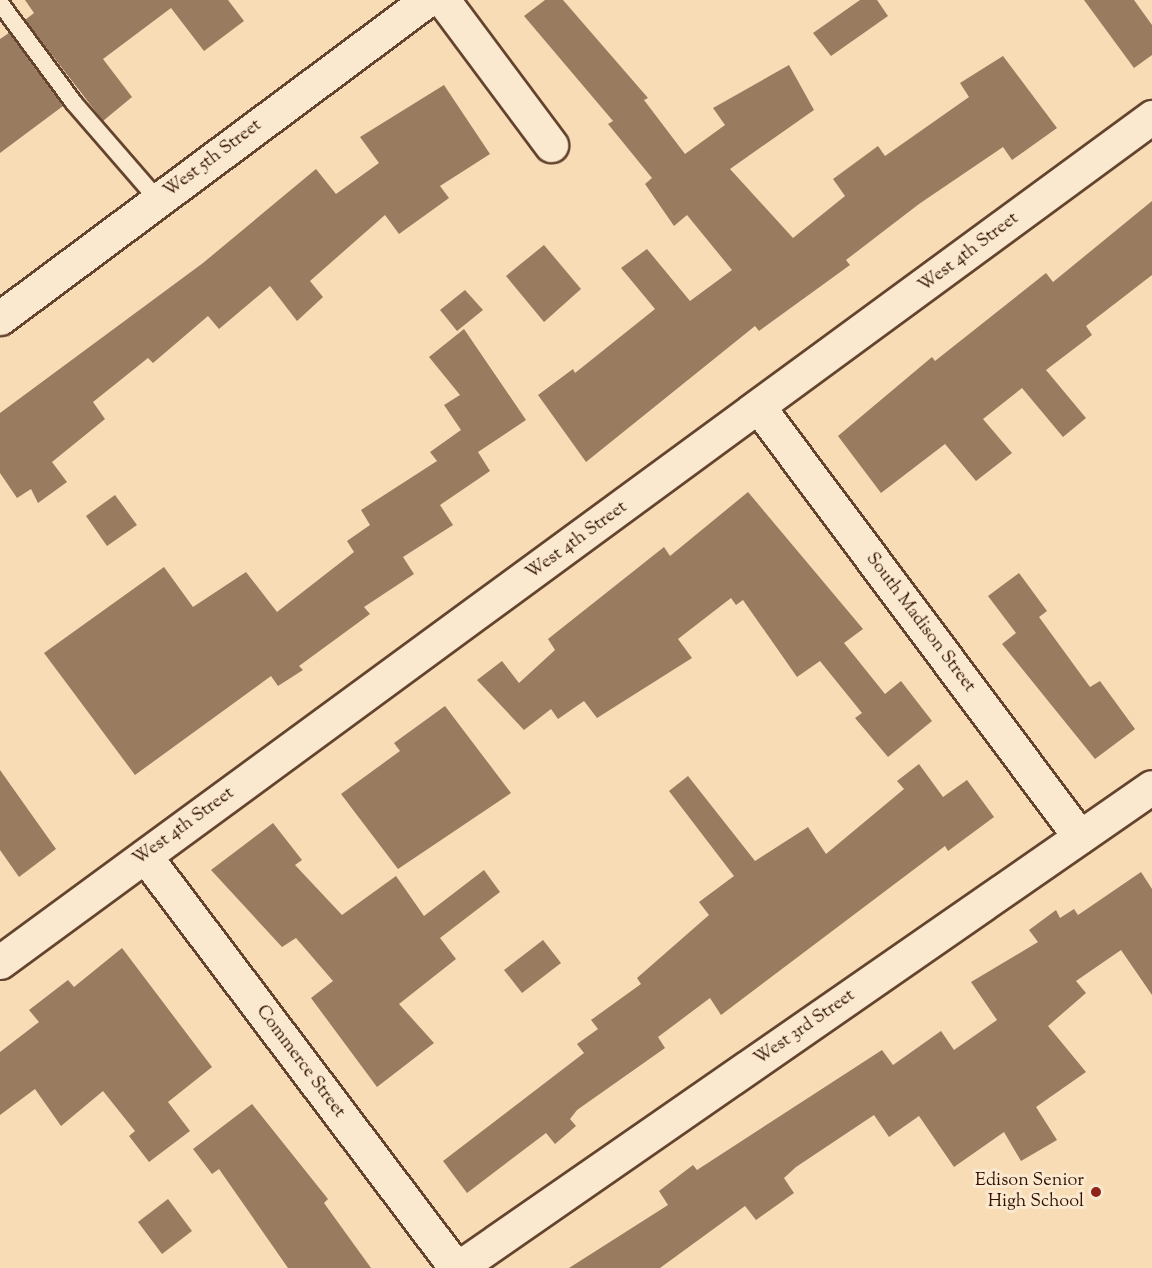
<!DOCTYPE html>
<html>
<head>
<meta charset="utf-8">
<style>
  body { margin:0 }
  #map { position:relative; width:1152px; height:1268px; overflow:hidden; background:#f8dcb5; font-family:"Sorts Mill Goudy",serif }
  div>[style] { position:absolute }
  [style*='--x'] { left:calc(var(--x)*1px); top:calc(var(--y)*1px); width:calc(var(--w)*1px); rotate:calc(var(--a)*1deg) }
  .building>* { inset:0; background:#997b5f }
  .roads { filter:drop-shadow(2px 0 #64442e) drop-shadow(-2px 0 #64442e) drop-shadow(0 2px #64442e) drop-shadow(0 -2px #64442e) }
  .service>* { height:16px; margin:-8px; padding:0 8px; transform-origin:8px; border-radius:8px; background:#fae8cf }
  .minor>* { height:33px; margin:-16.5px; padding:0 16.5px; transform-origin:16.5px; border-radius:16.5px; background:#fae8cf }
  .dots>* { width:16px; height:16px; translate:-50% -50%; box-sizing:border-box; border:3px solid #fae8cf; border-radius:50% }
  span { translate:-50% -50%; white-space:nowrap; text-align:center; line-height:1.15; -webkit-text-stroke:6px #fae8cf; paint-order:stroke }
  .street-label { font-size:18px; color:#321101 }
  .poi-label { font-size:18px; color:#321101 }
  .right { translate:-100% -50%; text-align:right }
</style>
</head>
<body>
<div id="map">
  <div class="building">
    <div style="clip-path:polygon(25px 0,228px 0,244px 21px,204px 51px,171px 8px,103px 59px,132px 97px,103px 121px,25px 20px,34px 13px)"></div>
    <div style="clip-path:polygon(545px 0,563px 0,648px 98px,644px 100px,685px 154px,725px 125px,713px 108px,789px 65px,814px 110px,730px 169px,793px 238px,845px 196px,833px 179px,878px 146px,885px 156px,969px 97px,960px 83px,1003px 56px,1057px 128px,1012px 160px,1003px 147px,919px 204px,846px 260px,850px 265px,759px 331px,755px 326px,586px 462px,538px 395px,573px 369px,575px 373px,655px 309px,621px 268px,647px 249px,690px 301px,732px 270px,687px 215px,674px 226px,645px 184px,652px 178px,608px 124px,613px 121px,524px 16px)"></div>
    <div style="clip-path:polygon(860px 0,877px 0,888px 16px,831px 56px,813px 33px)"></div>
    <div style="clip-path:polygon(1084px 0,1134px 0,1152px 25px,1152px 55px,1134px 68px)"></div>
    <div style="clip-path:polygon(9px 33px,63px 106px,0 153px,0 39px)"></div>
    <div style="clip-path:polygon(444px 85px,490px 154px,440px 186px,449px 198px,399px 234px,385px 215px,310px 281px,323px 297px,297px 321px,270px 286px,219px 329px,208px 316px,153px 363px,148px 358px,93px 402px,105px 419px,52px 462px,67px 482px,38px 503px,31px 489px,17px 498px,0 473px,0 413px,203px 263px,316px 169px,336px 194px,379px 163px,360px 137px)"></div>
    <div style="clip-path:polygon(1152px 201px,1152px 275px,1086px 326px,1092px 335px,1046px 370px,1086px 418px,1063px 437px,1022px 388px,983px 419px,1012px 453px,976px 481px,945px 444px,881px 493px,838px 436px,932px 357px,935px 361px,1046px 273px,1053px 282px)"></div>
    <div style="clip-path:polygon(544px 245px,581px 289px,544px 322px,506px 276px)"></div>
    <div style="clip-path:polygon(465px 290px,483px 310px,457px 331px,440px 310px)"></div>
    <div style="clip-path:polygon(464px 329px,526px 420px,478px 452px,490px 471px,440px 505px,453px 525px,403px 557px,414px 574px,364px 607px,370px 614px,299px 666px,303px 670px,278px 686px,271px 676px,135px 775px,44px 653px,164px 567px,193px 607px,246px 572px,277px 612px,354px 552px,347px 541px,370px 525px,361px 510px,437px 461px,430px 452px,461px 430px,444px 405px,460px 395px,429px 357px)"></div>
    <div style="clip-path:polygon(748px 492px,863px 629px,844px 643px,885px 694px,901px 681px,932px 721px,888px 757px,855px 718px,862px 713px,820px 661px,797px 677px,743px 600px,736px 605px,731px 598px,678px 639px,692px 658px,597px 718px,584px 701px,558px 719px,551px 709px,524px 730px,477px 680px,502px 661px,519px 683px,555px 650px,548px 639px,664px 547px,670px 556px)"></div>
    <div style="clip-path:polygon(115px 495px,137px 525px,107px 546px,86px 516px)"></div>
    <div style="clip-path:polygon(1019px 573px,1047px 611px,1039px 617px,1090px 687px,1100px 681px,1135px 729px,1095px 759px,1002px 644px,1016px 633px,988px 596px)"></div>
    <div style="clip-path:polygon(445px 706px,511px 793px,398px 869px,341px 794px,400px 751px,394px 743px)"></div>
    <div style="clip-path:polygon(919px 764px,943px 797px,967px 780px,994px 817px,948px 851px,945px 846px,721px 1015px,710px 998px,658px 1037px,665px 1048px,577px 1110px,570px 1119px,576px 1126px,555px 1144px,546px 1133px,467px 1193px,443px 1161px,584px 1053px,577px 1044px,598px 1029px,591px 1020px,641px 984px,637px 978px,709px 915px,699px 902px,734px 876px,669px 791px,688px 776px,755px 861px,808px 827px,826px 854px,904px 789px,897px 781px)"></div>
    <div style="clip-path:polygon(0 770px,56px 849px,19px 877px,0 850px)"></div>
    <div style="clip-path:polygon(273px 823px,302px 860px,295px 865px,342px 915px,396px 876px,424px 916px,484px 870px,500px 892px,440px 938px,456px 959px,399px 1004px,434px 1043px,377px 1087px,311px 998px,333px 981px,296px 938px,282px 947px,211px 870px)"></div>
    <div style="clip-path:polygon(1141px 872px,1152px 889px,1152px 995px,1121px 950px,1076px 981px,1086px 993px,1048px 1026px,1086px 1072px,1036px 1107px,1057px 1140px,1021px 1161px,1004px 1132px,954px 1167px,919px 1116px,889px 1137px,874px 1115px,796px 1167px,784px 1178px,794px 1193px,756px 1220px,745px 1206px,660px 1268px,569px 1268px,668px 1205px,659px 1191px,693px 1165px,697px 1170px,882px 1050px,893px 1065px,941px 1031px,954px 1050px,997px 1020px,971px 982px,1038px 942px,1029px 930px,1056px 910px,1060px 918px,1074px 909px,1078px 915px)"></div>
    <div style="clip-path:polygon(543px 940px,561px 963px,522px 993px,504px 970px)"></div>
    <div style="clip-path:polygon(122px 948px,212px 1067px,168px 1102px,190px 1131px,149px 1162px,129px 1136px,135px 1131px,103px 1091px,61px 1126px,35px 1089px,0 1115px,0 1052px,39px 1022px,29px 1010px,68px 980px,74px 987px)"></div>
    <div style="clip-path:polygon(252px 1104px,328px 1199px,324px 1203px,371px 1268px,288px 1268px,219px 1169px,212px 1174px,193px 1149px)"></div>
    <div style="clip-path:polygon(168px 1199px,192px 1231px,162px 1254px,138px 1222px)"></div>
  </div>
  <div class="roads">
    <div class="service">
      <div style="--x:0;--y:3;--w:124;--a:53.5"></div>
      <div style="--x:74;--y:103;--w:128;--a:49.1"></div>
    </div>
    <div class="minor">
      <div style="--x:443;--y:0;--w:181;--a:53.3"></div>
      <div style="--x:0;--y:318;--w:532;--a:-36.68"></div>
      <div style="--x:760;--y:409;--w:534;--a:53.22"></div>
      <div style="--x:145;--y:856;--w:516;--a:52.95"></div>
      <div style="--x:0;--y:962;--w:1429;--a:-36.26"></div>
      <div style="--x:458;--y:1268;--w:844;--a:-34.73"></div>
    </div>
  </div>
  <div class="dots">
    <div style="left:1096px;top:1192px;background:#8f2418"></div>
  </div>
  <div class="street-label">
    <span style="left:213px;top:159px;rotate:-37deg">West 5th Street</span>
    <span style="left:969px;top:253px;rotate:-37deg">West 4th Street</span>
    <span style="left:577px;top:541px;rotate:-36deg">West 4th Street</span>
    <span style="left:920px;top:623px;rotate:53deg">South Madison Street</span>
    <span style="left:184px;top:827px;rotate:-36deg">West 4th Street</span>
    <span style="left:805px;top:1028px;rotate:-35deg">West 3rd Street</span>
    <span style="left:300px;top:1062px;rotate:53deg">Commerce Street</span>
  </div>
  <div class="poi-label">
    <span class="right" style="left:1084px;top:1192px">Edison Senior<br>High School</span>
  </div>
</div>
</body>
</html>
